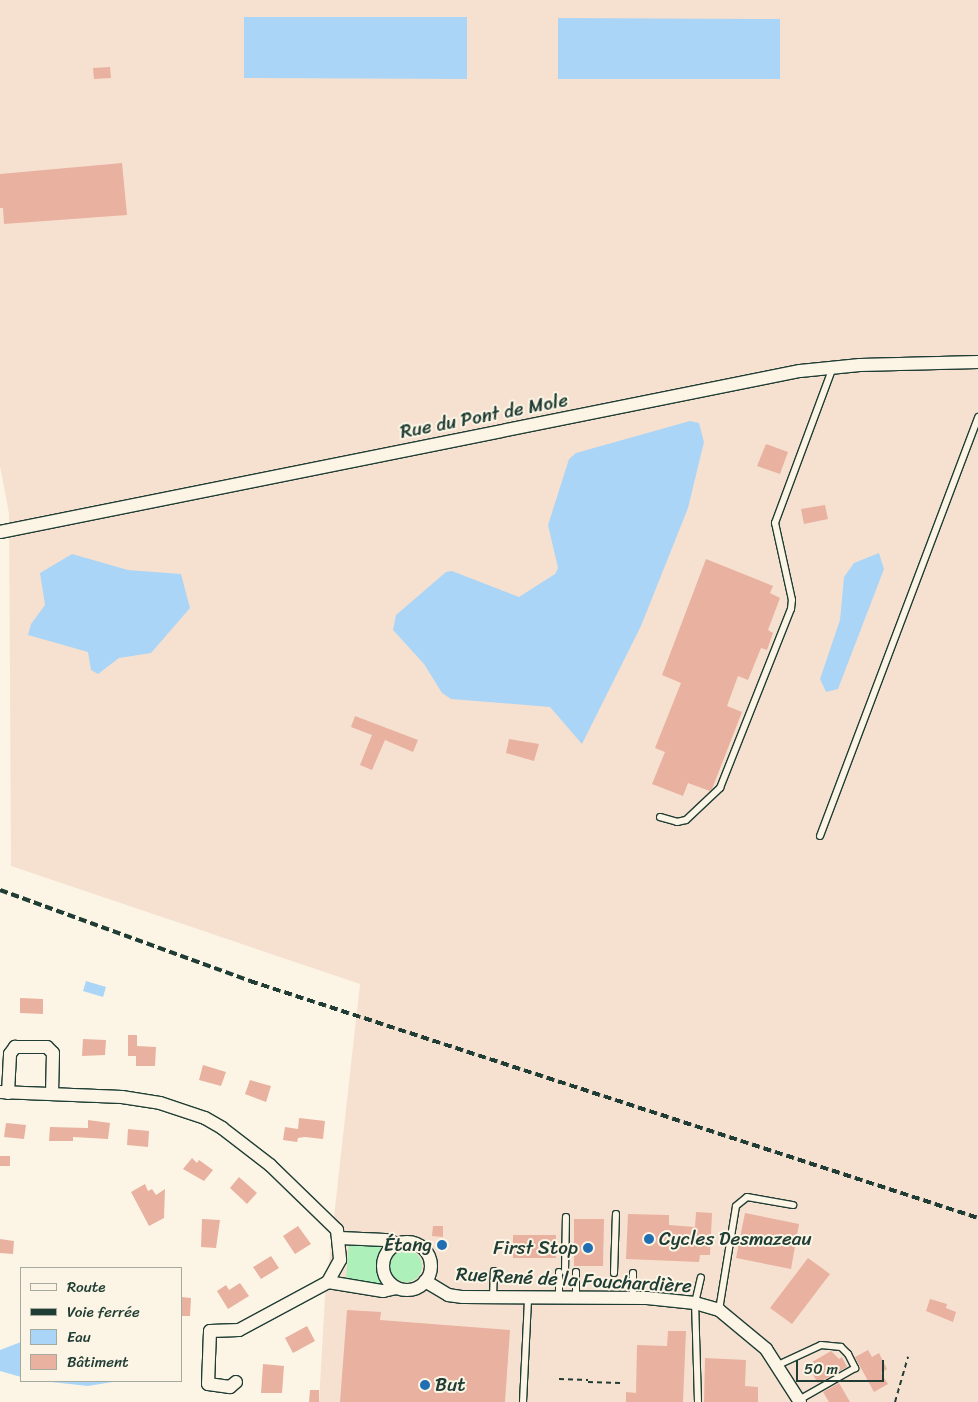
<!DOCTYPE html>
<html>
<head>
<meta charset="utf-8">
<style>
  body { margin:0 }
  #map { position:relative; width:978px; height:1402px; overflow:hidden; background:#fcf5e5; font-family:Sriracha,sans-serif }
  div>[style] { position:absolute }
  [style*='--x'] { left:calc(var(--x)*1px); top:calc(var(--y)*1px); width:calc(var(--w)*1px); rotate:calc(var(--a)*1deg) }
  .built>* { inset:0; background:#f6e1d0 }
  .green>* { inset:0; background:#aef0b9 }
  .round { border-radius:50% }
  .water>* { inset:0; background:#abd5f6 }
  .building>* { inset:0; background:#e9b1a0 }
  .path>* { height:2px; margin-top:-1px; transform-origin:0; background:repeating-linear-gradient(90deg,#1f3d34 0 5px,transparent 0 9px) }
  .roads { filter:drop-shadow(1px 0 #1f3d34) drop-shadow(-1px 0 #1f3d34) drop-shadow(0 1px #1f3d34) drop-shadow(0 -1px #1f3d34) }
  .service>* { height:6px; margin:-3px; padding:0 3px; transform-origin:3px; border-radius:3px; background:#fcf5e5 }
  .minor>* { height:12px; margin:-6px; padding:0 6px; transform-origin:6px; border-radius:6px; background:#fcf5e5 }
  .minor>.ring { margin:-6px; padding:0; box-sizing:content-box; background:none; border:12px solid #fcf5e5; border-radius:50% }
  .rail>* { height:4px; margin-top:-2px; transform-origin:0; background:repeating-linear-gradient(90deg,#1f3d34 0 8px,transparent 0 12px) }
  .dots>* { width:14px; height:14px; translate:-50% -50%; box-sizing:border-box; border:2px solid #fcf5e5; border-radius:50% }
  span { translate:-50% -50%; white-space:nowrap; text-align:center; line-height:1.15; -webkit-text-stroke:4px #fcf5e5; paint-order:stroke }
  .street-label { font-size:19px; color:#1f3d34 }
  .poi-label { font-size:19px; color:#1f3d34 }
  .left { translate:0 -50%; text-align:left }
  .right { translate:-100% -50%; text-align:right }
  .legend { position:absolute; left:20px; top:1267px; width:162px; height:115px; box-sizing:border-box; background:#fcf5e5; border:1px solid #a4ab9e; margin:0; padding:6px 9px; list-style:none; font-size:15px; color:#1f3d34 }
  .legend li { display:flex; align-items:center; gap:10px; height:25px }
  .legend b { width:25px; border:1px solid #a4ab9e }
  .scale { position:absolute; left:796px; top:1360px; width:88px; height:22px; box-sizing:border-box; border:2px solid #1f3d34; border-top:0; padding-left:6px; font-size:15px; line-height:18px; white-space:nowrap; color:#1f3d34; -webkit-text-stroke:4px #fcf5e5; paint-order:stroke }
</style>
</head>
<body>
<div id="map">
  <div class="built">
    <div style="clip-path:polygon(0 0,978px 0,978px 1402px,319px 1402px,325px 1297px,360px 984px,11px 866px,9px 514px,0 466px)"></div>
  </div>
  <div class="green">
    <div style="clip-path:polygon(349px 1242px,384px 1243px,376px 1266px,383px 1286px,346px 1278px)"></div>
    <div class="round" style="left:390px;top:1250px;width:32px;height:32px"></div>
  </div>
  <div class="water">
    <div style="clip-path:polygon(244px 17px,467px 17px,467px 79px,244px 78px)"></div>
    <div style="clip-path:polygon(558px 18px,780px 19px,780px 79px,558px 79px)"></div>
    <div style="clip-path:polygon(690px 421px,699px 423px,704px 442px,688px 508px,641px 626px,582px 744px,550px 707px,451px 699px,442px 693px,424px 664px,393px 630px,396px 615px,446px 572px,452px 571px,519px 597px,555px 574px,558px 568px,548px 525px,569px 459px,576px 453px)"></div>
    <div style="clip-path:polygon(879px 553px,884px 569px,838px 689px,826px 692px,820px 679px,840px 620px,844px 577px,854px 563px)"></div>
    <div style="clip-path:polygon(72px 554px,128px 570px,181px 574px,190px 608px,151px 653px,119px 658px,98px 674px,91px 670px,88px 652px,28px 635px,31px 624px,45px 605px,40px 573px)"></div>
    <div style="clip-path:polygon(86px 981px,106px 987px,103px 997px,83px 991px)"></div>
    <div style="clip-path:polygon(21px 1342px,21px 1377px,0 1371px,0 1350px)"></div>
    <div style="clip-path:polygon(42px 1381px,119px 1381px,88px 1386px)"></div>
  </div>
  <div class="building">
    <div style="clip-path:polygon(110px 67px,111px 78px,94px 79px,93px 68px)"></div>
    <div style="clip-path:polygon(122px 163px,127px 215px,4px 224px,3px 208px,0 208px,0 174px)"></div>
    <div style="clip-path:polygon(766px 444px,788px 452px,780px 474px,757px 466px)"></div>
    <div style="clip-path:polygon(825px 505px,828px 519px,804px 524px,801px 509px)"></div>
    <div style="clip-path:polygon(706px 559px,773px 586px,770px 593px,780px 598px,768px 630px,773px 633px,767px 650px,761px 648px,748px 680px,738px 676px,727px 706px,742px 712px,712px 789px,710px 791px,688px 783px,683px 796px,652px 784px,665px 752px,655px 748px,681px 683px,662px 675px)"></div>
    <div style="clip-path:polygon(355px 716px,418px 740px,413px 752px,385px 740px,372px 770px,360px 765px,372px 735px,351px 727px)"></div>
    <div style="clip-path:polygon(509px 739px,539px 744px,534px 761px,506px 753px)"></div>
    <div style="clip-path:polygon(20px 998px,43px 999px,43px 1014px,20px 1013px)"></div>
    <div style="clip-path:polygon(128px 1035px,137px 1035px,137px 1046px,156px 1047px,155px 1066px,136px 1066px,136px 1056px,128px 1056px)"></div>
    <div style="clip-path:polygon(83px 1039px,106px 1040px,105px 1055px,82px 1056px)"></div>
    <div style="clip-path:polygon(203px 1065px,226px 1072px,221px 1086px,199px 1080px)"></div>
    <div style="clip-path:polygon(250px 1080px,271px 1086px,266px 1102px,245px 1094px)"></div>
    <div style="clip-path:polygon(299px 1118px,325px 1121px,323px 1139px,305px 1137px,298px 1138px,297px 1142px,283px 1140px,285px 1127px,298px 1129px)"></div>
    <div style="clip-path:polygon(88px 1120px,110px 1123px,108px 1139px,73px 1137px,73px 1141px,49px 1141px,50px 1127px,88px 1128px)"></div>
    <div style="clip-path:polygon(6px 1123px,26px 1125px,24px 1139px,4px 1137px)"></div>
    <div style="clip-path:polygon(128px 1129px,149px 1131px,148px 1147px,127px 1145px)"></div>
    <div style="clip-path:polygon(0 1156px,10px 1156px,10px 1166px,0 1166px)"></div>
    <div style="clip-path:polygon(192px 1158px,197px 1163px,199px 1160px,213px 1170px,204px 1181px,183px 1169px)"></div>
    <div style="clip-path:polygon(239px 1177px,257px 1193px,247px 1204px,230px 1188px)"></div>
    <div style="clip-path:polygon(145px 1184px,148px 1191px,152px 1189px,156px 1195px,165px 1189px,164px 1218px,149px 1226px,131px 1192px)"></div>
    <div style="clip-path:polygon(696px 1212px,712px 1213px,710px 1255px,700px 1255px,699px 1262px,626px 1259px,628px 1214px,669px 1215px,669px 1225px,695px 1227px)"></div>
    <div style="clip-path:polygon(745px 1213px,799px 1224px,791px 1269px,736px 1258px)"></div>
    <div style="clip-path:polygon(202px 1219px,220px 1220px,216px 1248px,201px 1247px)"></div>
    <div style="clip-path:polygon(574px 1219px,604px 1219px,603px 1266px,574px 1266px)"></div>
    <div style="clip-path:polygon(298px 1226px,311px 1244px,295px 1254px,283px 1236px)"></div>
    <div style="clip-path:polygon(433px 1226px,443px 1226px,443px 1237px,432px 1236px)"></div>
    <div style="clip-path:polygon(513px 1235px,556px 1235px,556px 1258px,513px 1258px)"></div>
    <div style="clip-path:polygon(0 1239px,14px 1241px,13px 1254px,0 1253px)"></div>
    <div style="clip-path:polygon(271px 1256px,279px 1268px,261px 1279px,253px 1267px)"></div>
    <div style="clip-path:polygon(808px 1258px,830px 1274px,792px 1324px,770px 1308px)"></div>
    <div style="clip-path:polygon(240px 1283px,249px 1296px,228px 1309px,217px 1291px,226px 1285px,229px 1290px)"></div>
    <div style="clip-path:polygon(181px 1297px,191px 1298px,190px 1316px,181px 1316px)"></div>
    <div style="clip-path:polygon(930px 1299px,947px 1304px,946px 1308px,956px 1312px,953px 1322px,926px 1311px)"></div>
    <div style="clip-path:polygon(347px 1310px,381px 1312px,380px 1320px,510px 1330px,505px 1402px,340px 1402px)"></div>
    <div style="clip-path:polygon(307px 1326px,315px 1341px,293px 1353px,285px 1338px)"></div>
    <div style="clip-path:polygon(668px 1331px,686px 1331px,683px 1402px,626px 1402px,626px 1392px,636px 1393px,637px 1345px,667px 1346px)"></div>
    <div style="clip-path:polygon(868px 1350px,872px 1357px,879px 1353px,887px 1369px,881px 1373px,888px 1384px,874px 1392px,855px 1357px)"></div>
    <div style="clip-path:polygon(831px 1351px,839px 1359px,842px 1357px,847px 1367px,818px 1383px,807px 1365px)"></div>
    <div style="clip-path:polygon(705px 1358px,746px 1360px,745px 1386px,758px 1387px,758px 1402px,704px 1402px)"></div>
    <div style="clip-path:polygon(263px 1364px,284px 1366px,282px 1393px,261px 1393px)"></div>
    <div style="clip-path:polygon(839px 1383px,850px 1402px,829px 1402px,823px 1392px)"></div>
    <div style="clip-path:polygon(310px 1390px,319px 1390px,319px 1402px,309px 1402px)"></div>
  </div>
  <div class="path">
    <div style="--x:559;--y:1379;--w:29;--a:2"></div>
    <div style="--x:588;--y:1382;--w:32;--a:2"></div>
    <div style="--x:895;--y:1402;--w:47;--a:-73.9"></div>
  </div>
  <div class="roads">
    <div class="service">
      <div style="--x:660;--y:817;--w:18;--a:16"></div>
      <div style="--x:677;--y:822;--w:9;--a:-13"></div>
      <div style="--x:686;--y:820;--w:47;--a:-43.3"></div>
      <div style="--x:720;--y:788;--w:193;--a:-68.4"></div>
      <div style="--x:791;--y:609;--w:9;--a:-84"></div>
      <div style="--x:792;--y:600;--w:79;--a:-102.4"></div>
      <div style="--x:775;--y:523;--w:166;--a:-69.6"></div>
      <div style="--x:820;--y:836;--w:448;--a:-69.3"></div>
      <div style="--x:565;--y:1272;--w:55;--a:-89"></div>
      <div style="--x:614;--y:1273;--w:59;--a:-88.1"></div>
      <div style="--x:493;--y:1297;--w:26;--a:-88"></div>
      <div style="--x:559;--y:1298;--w:26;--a:-90"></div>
      <div style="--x:576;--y:1298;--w:26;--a:-90"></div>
      <div style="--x:633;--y:1298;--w:25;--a:-90"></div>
      <div style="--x:719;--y:1310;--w:105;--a:-80.7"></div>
      <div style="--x:736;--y:1206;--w:14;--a:-39"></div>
      <div style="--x:747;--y:1197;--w:47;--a:9.9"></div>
      <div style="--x:778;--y:1365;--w:47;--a:-24.9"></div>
      <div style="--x:821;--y:1345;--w:20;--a:6"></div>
      <div style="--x:841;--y:1347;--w:10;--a:45"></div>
      <div style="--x:848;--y:1354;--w:16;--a:63"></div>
      <div style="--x:855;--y:1368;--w:64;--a:150.3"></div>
      <div style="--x:523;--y:1402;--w:104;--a:-87.2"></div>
      <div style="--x:698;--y:1402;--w:99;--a:-91.7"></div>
      <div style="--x:695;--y:1303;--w:26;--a:-77"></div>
    </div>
    <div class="minor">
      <div style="--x:0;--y:532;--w:816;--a:-11.38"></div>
      <div style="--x:800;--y:371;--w:60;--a:-5.7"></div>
      <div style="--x:860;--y:365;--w:118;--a:-1.5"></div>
      <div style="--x:0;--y:1092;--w:122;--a:2.3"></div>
      <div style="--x:122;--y:1097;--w:38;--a:9"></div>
      <div style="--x:160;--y:1103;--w:47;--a:18.4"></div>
      <div style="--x:205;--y:1118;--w:20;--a:30"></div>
      <div style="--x:222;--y:1128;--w:61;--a:37.6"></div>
      <div style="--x:270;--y:1165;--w:93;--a:44.1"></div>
      <div style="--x:337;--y:1230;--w:30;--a:84"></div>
      <div style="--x:340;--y:1260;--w:25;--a:119"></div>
      <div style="--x:328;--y:1282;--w:56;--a:9.3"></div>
      <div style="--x:383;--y:1291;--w:13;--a:-13"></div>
      <div style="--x:8;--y:1093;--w:39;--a:-87"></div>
      <div style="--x:10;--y:1054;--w:9;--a:-54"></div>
      <div style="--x:15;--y:1047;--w:32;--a:0"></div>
      <div style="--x:47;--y:1047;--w:8;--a:45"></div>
      <div style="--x:53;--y:1053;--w:41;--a:91.4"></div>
      <div style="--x:340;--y:1238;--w:45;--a:2.5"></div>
      <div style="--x:385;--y:1240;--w:14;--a:17"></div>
      <div class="ring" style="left:383px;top:1242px;width:36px;height:36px"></div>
      <div style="--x:425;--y:1281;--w:27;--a:31"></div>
      <div style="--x:448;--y:1295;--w:15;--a:8"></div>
      <div style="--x:463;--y:1297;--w:184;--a:0.3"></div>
      <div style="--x:647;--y:1298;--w:48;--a:5.9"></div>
      <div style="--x:695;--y:1303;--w:25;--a:16"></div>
      <div style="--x:719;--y:1310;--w:61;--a:39.7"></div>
      <div style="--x:766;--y:1349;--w:63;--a:57.3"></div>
      <div style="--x:236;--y:1382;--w:8;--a:140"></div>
      <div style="--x:230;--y:1387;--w:22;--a:-172"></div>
      <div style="--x:208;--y:1384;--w:53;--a:-87.8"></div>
      <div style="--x:210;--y:1331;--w:29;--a:-2"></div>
      <div style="--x:239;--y:1330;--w:101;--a:-28.3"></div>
    </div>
  </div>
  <div class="rail">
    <div style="--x:0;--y:890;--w:266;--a:20"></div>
    <div style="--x:250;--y:981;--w:766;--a:18.03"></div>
  </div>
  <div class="dots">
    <div style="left:649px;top:1239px;background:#1f6fb2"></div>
    <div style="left:442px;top:1245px;background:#1f6fb2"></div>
    <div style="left:588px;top:1248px;background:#1f6fb2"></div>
    <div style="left:425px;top:1385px;background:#1f6fb2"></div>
  </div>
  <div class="street-label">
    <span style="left:484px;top:416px;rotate:-11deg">Rue du Pont de Mole</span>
    <span style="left:574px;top:1280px;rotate:3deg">Rue René de la Fouchardière</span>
  </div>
  <div class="poi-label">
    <span class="left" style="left:659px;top:1239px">Cycles Desmazeau</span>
    <span class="right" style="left:432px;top:1245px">Étang</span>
    <span class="right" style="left:578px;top:1248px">First Stop</span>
    <span class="left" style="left:435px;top:1385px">But</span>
  </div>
  <ul class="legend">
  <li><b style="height:6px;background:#fcf5e5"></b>Route</li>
  <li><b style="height:6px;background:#1f3d34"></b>Voie ferrée</li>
  <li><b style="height:14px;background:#abd5f6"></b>Eau</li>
  <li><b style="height:14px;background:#e9b1a0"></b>Bâtiment</li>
  </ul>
  <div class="scale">50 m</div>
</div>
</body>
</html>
